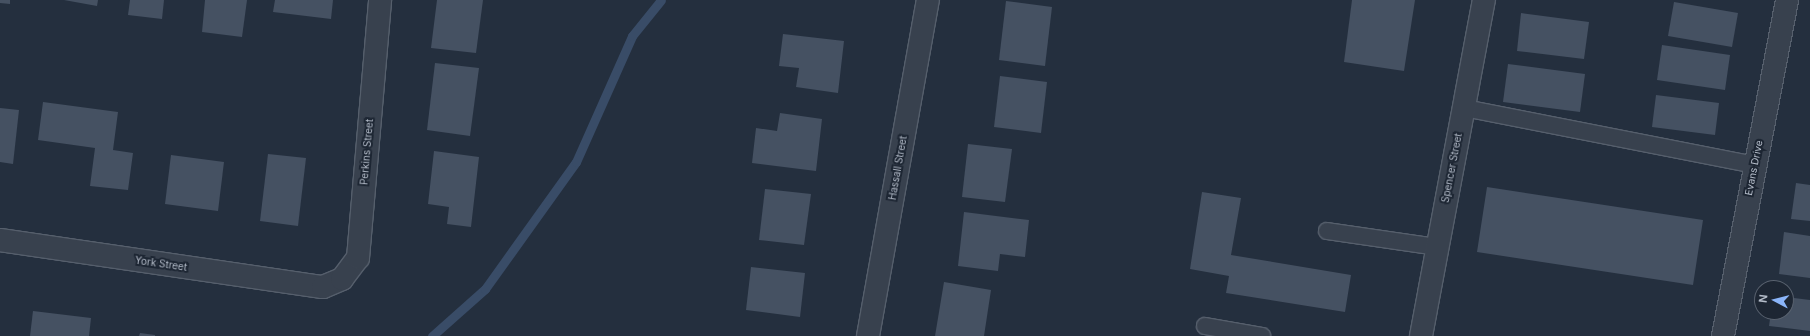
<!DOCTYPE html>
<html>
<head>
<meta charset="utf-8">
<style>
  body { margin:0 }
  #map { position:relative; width:1810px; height:336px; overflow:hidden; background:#242f3e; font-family:Inter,sans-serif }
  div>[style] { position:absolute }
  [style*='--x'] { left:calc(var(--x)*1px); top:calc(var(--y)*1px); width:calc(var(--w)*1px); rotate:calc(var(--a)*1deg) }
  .stream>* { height:9px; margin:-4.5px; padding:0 4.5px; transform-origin:4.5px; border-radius:4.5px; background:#394c67 }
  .building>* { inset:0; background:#455162 }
  .roads { filter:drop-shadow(1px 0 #565f6c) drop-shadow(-1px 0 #565f6c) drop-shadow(0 1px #565f6c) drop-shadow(0 -1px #565f6c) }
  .lane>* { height:16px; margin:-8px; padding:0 8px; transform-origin:8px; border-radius:8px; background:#38414e }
  .street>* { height:22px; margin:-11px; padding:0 11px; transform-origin:11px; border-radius:11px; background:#38414e }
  span { translate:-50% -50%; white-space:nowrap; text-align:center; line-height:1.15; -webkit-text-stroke:4px #1d2633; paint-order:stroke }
  .street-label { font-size:10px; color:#b4bcc9 }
  .north { position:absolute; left:1754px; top:280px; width:40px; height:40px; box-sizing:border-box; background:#1d2633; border:1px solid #59626f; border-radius:50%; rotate:277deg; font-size:11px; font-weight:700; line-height:16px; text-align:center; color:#b4bcc9 }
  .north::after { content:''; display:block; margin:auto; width:14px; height:18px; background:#8ab4f8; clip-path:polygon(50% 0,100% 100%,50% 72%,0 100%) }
</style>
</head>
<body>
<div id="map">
  <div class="stream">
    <div style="--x:432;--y:336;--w:71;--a:-41.6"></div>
    <div style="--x:485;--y:289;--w:156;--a:-54.4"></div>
    <div style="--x:576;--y:162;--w:138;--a:-66"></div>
    <div style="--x:632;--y:36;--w:46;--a:-51.1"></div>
  </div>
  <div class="building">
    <div style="clip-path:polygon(0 0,10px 0,10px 4px,0 3px)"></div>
    <div style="clip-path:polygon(64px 0,98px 0,97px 6px)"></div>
    <div style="clip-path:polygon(130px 0,164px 0,162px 19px,128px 15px)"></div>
    <div style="clip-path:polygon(205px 0,247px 0,242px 37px,202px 32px)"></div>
    <div style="clip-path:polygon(275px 0,333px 0,331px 19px,273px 12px)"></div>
    <div style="clip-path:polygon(437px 0,483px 0,476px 53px,431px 48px)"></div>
    <div style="clip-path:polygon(1352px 0,1415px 0,1404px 71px,1344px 62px)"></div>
    <div style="clip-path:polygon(1006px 1px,1052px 7px,1045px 66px,999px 60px)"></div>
    <div style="clip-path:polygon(1674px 2px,1738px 13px,1732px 47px,1668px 36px)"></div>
    <div style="clip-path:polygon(1521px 13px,1589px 22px,1584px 59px,1517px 51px)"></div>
    <div style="clip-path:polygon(783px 34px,844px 41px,838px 93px,796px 87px,799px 68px,779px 66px)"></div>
    <div style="clip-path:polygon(1662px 45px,1730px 55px,1725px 90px,1657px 80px)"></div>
    <div style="clip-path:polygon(435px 63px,479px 68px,470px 136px,427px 130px)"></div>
    <div style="clip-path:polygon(1508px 64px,1585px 74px,1580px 112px,1503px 102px)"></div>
    <div style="clip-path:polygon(1000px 76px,1047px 82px,1041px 133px,994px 127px)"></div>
    <div style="clip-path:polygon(1656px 95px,1719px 103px,1715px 135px,1652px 127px)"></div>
    <div style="clip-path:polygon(43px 102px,118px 112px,113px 150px,133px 153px,128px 190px,90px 186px,95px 148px,38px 140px)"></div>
    <div style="clip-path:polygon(0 108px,19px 110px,13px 164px,0 162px)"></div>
    <div style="clip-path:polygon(780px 113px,822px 119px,816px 171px,752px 163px,756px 128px,777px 131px)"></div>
    <div style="clip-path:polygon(968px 144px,1012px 149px,1005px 202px,962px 197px)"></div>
    <div style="clip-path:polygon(434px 151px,479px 157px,471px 227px,447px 224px,449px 207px,428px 204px)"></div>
    <div style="clip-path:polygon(268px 154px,306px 158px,298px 226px,260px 221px)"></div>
    <div style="clip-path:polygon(171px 155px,224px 162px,218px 211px,165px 204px)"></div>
    <div style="clip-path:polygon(1796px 183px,1810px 185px,1810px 221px,1791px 219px)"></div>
    <div style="clip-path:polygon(1487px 187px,1703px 220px,1693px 285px,1477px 252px)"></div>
    <div style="clip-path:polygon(765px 189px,811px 194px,804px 245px,759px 240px)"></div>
    <div style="clip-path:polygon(1202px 192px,1241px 198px,1231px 255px,1351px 275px,1345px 312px,1226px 293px,1229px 276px,1190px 269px)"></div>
    <div style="clip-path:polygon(964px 212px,1029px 220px,1025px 257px,1000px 254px,998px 271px,958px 266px)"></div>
    <div style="clip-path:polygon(1784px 232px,1810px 236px,1810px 278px,1779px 274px)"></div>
    <div style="clip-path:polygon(751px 267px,805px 273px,800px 317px,746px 310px)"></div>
    <div style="clip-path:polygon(944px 282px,991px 290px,984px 336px,935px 336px)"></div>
    <div style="clip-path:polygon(1786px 297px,1810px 300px,1810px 331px,1769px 326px,1771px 312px,1786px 312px)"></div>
    <div style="clip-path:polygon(33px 311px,91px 318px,89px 336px,30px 336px)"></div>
    <div style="clip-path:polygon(140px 333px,155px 335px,155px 336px,139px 336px)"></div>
  </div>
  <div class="roads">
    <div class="lane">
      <div style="--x:1464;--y:108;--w:297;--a:11.1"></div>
      <div style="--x:1327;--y:231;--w:111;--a:8.3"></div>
      <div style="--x:1205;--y:326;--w:58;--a:10"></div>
    </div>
    <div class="street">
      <div style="--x:0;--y:240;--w:326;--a:8.3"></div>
      <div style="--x:323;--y:287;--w:21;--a:-23"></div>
      <div style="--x:342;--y:279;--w:26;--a:-53"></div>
      <div style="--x:358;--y:258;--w:259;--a:-85.1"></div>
      <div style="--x:868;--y:336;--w:341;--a:-79.9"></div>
      <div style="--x:1421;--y:336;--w:342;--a:-79.4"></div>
      <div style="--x:1723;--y:336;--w:342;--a:-79.2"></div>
    </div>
  </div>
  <div class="street-label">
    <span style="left:367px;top:152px;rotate:-85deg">Perkins Street</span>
    <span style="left:898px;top:168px;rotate:-80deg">Hassall Street</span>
    <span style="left:1452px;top:168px;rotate:-79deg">Spencer Street</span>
    <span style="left:1754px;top:168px;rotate:-79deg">Evans Drive</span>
    <span style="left:161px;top:264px;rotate:8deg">York Street</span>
  </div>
  <div class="north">N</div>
</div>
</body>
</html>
